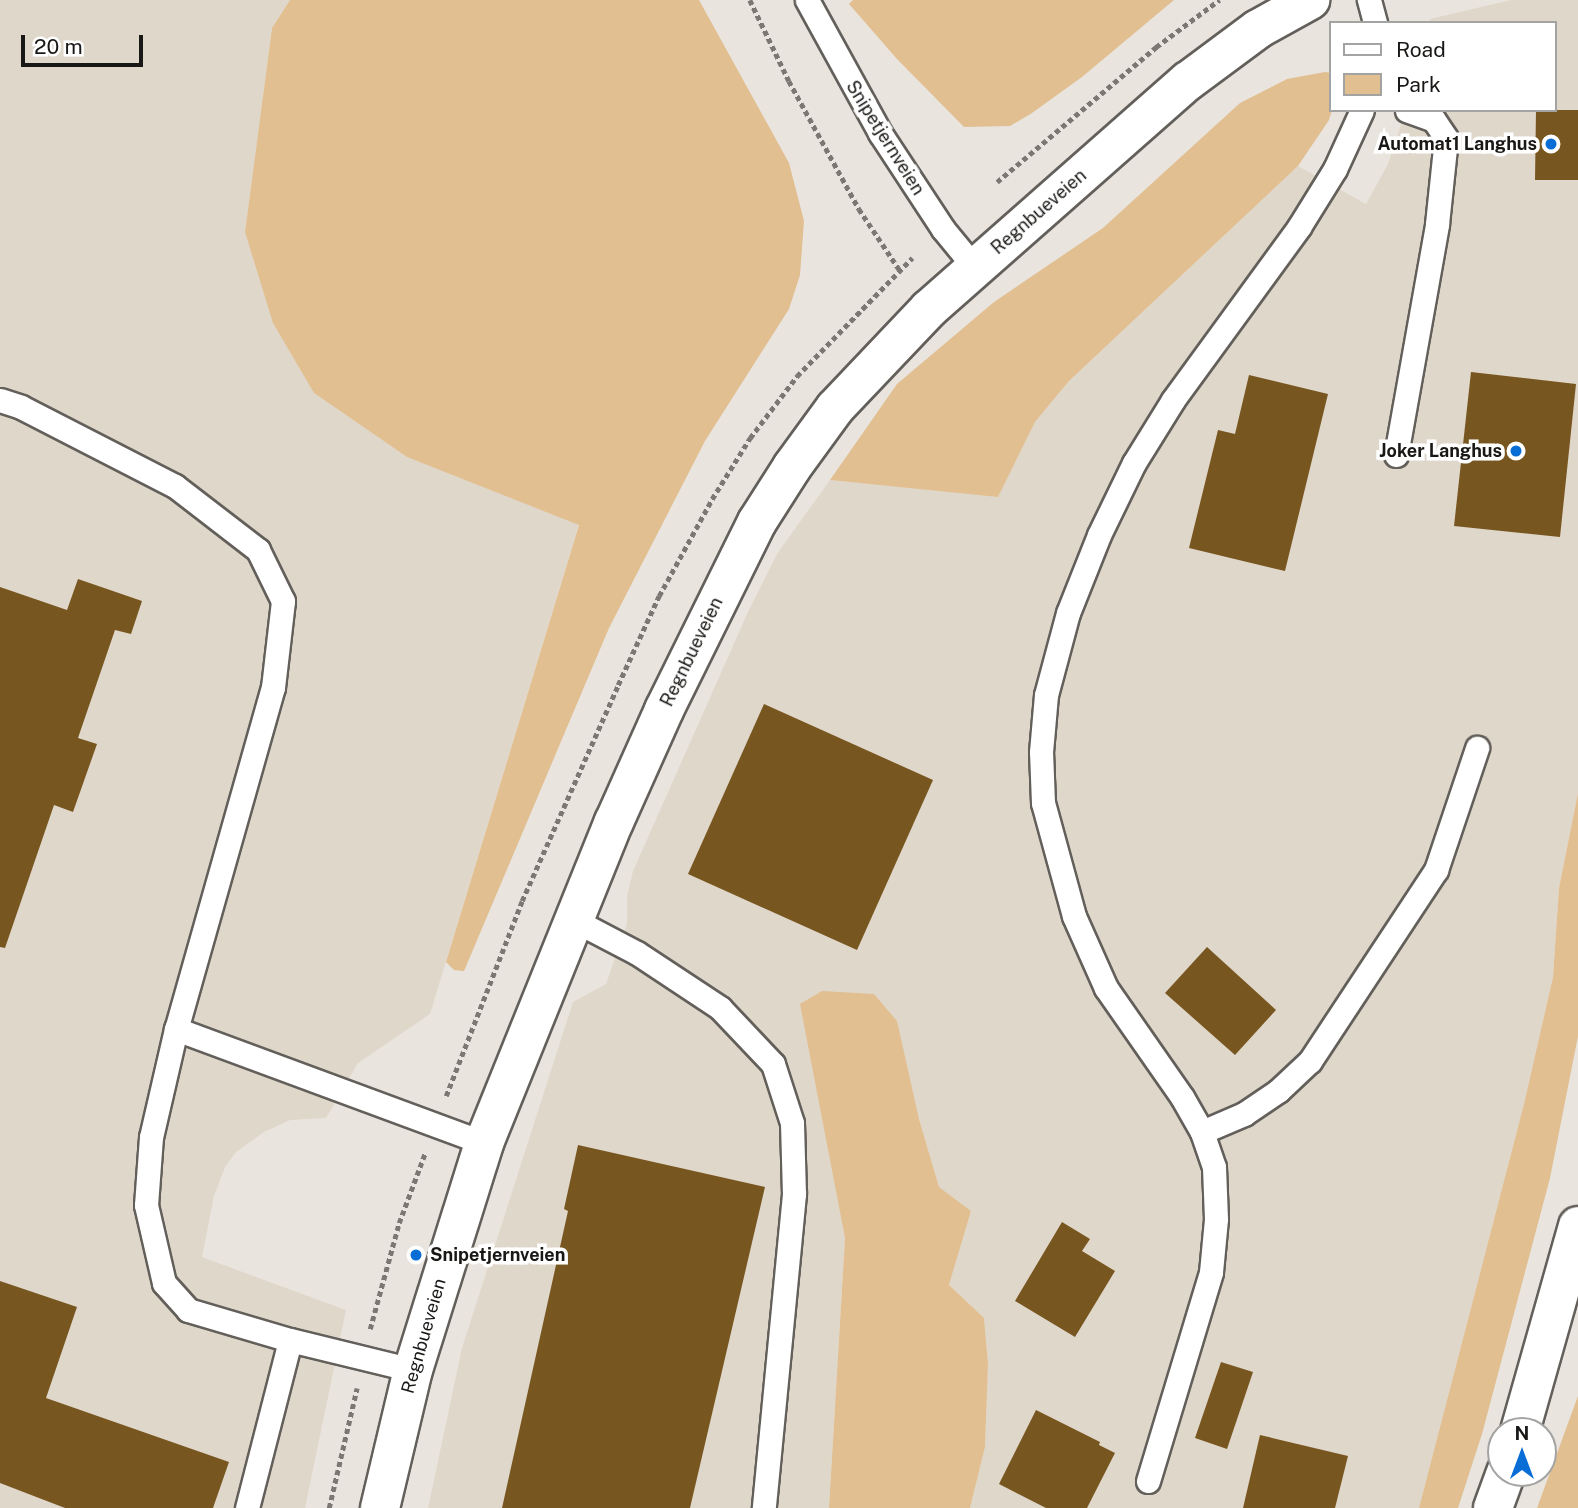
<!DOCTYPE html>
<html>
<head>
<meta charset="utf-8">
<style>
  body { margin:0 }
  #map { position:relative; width:1578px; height:1508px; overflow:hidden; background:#e9e4de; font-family:"Public Sans",sans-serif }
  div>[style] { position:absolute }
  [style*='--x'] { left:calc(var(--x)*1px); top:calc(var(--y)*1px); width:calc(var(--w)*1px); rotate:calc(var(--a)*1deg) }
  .built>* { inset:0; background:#e0d7cb }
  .green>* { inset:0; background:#e1bf90 }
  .building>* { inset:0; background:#78561f }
  .path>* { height:4.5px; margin-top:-2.25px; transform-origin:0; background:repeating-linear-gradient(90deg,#7b7773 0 5px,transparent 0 8.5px) }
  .roads { filter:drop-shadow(2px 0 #635f5a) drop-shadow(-2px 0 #635f5a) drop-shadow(0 2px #635f5a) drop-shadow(0 -2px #635f5a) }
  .lane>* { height:23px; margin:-11.5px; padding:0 11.5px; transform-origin:11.5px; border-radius:11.5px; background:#fff }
  .street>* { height:38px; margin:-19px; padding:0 19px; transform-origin:19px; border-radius:19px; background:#fff }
  .secondary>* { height:38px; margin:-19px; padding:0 19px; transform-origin:19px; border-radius:19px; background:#fff }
  .dots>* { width:19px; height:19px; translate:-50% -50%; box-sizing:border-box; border:4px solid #fff; border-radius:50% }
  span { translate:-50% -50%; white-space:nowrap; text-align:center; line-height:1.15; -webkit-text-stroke:7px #fff; paint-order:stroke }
  .street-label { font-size:18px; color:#1a1816 }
  .poi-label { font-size:18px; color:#1a1816; font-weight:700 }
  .right { translate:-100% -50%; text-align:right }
  .left { translate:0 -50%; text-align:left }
  .legend { position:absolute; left:1329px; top:21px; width:228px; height:91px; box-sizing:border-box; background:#fff; border:2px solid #a3a3a2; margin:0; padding:9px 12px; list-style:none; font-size:21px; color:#1a1816 }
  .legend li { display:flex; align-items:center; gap:14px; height:35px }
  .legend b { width:35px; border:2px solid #a3a3a2 }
  .north { position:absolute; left:1487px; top:1417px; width:70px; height:70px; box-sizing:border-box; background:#fff; border:2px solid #a3a3a2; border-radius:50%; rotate:0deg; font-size:19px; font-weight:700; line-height:28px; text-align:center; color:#1a1816 }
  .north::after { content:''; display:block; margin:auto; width:24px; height:32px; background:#086dd5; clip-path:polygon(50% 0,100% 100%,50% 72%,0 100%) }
  .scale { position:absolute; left:21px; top:35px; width:122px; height:32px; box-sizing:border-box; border:4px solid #1a1816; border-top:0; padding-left:9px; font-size:21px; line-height:24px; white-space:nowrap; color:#1a1816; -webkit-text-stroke:5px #fff; paint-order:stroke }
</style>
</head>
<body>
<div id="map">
  <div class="built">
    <div style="clip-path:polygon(0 0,290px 0,272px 28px,245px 232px,314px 393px,407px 457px,579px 524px,430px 1014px,358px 1063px,326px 1118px,290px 1120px,264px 1132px,236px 1152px,225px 1167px,214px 1196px,202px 1257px,346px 1310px,305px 1508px,0 1508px)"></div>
    <div style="clip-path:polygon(1511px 0,1578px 0,1578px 793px,1559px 888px,1553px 977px,1524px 1104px,1419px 1508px,970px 1508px,985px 1447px,988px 1364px,984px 1318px,949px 1285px,971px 1211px,939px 1187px,919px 1119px,801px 1004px,845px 1238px,829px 1508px,428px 1508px,462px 1348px,573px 1002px,606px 984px,627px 924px,627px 896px,633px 871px,748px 612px,777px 554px,830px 480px,998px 496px,1035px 422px,1069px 381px,1298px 166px,1366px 204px,1388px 164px,1406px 110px,1555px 110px,1555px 23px,1429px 23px,1430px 19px)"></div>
  </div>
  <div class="green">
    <div style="clip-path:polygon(290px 0,699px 0,789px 163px,804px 221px,800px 275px,789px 309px,705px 441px,609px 628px,464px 971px,454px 970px,446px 962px,579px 525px,407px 457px,314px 393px,273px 323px,245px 232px,272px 28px)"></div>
    <div style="clip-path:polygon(853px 0,1174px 0,1082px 77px,1032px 113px,1010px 126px,964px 127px,897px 59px,849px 4px)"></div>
    <div style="clip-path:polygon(1325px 72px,1331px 73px,1332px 110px,1329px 120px,1298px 166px,1069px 381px,1035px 422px,998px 497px,830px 480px,897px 384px,994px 302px,1103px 228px,1240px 103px,1287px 79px)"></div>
    <div style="clip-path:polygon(1578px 793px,1578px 1036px,1550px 1178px,1482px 1434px,1458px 1508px,1419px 1508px,1524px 1104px,1553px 977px,1559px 888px)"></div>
    <div style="clip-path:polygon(822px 991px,874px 994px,897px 1021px,919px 1119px,939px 1187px,971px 1211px,949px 1285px,984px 1318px,988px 1364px,985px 1447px,970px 1508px,829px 1508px,845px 1238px,800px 1004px)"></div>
    <div style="clip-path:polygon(1578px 1396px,1578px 1508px,1537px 1508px)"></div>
  </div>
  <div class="building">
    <div style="clip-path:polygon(1536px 110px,1578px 110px,1578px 180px,1535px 180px)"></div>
    <div style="clip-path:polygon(1471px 372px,1576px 384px,1560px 537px,1454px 526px)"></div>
    <div style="clip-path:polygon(1249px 375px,1328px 394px,1285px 571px,1189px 548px,1218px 430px,1235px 434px)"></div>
    <div style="clip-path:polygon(78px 579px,142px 601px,131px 634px,115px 630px,78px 738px,97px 744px,73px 812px,54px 805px,5px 948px,0 947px,0 587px,67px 610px)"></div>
    <div style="clip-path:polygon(764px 704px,933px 780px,857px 950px,688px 874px)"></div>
    <div style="clip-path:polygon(1207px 947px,1276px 1010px,1235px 1055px,1165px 993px)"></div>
    <div style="clip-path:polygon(578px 1145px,765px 1187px,690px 1508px,502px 1508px,568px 1211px,564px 1209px)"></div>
    <div style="clip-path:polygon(1062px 1222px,1090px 1239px,1082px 1251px,1115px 1271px,1075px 1337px,1015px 1301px)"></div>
    <div style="clip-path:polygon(0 1281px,77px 1307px,46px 1398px,229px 1462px,213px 1508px,65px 1508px,0 1483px)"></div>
    <div style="clip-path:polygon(1221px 1362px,1253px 1372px,1227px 1449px,1195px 1438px)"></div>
    <div style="clip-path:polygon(1036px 1410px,1100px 1442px,1099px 1445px,1115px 1453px,1087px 1508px,1046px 1508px,999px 1484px)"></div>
    <div style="clip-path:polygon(1260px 1435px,1348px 1456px,1335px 1508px,1243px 1508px)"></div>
  </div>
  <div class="path">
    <div style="--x:750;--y:0;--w:90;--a:64.3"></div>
    <div style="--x:789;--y:81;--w:146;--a:61.3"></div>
    <div style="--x:859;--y:209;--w:72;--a:56.3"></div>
    <div style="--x:997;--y:182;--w:209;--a:-40.3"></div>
    <div style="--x:1156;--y:47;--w:79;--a:-36.7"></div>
    <div style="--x:446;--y:1096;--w:209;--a:-68.7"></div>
    <div style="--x:522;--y:901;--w:236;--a:-66"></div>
    <div style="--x:618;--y:685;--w:98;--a:-65.3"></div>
    <div style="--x:659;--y:596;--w:111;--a:-61.3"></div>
    <div style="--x:712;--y:499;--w:72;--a:-58.1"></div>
    <div style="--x:750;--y:438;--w:78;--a:-52.8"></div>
    <div style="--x:797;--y:376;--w:165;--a:-45.7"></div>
    <div style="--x:370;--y:1329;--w:110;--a:-74.7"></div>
    <div style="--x:399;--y:1223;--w:75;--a:-69.6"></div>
    <div style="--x:329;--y:1508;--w:123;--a:-76.9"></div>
  </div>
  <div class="roads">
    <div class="lane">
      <div style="--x:807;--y:0;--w:152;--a:61.2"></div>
      <div style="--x:880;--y:133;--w:115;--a:56.7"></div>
      <div style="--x:943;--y:229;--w:50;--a:50.6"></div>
      <div style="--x:1369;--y:0;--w:24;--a:75"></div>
      <div style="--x:0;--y:400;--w:22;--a:18"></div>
      <div style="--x:21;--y:407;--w:173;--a:27.2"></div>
      <div style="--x:175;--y:486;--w:105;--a:37.6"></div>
      <div style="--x:258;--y:550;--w:57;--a:63.9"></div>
      <div style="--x:283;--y:601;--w:87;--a:96.6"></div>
      <div style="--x:273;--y:687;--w:355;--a:105.8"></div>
      <div style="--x:176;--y:1029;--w:111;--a:103"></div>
      <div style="--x:151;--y:1137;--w:68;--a:94.2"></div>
      <div style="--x:146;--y:1205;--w:80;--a:77"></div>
      <div style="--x:164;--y:1283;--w:36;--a:48"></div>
      <div style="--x:188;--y:1310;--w:106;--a:16.4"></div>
      <div style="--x:290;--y:1340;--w:127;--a:13.7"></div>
      <div style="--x:1396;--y:455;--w:235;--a:-79.9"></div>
      <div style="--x:1437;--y:224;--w:86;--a:-84"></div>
      <div style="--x:1446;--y:138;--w:22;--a:-124"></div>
      <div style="--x:1434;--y:120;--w:29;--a:-160"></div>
      <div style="--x:572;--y:919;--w:73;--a:27.6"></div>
      <div style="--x:637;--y:953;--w:100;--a:33.5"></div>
      <div style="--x:720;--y:1008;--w:77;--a:46.6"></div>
      <div style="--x:773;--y:1064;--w:62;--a:72.1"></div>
      <div style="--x:792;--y:1123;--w:71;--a:88.4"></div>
      <div style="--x:794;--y:1194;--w:315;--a:95.5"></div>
      <div style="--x:176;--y:1029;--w:328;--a:20.3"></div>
      <div style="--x:1202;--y:1132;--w:46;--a:-23.2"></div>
      <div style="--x:1244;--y:1114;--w:41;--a:-34.1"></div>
      <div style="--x:1278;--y:1091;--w:44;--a:-43.2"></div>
      <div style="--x:1310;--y:1061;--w:229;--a:-56.6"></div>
      <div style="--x:1436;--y:870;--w:129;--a:-71.4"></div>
      <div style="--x:1148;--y:1481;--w:218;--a:-73.2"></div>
      <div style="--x:1211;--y:1272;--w:53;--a:-84.6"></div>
      <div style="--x:1216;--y:1219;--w:52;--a:-92.2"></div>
      <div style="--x:1214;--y:1167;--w:37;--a:-109"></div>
      <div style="--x:1202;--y:1132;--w:40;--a:-119.7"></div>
      <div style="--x:1182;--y:1097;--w:133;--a:-124.9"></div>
      <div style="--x:1106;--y:988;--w:79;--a:-114"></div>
      <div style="--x:1074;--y:916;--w:117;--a:-105.3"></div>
      <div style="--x:1043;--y:803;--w:51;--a:-92.2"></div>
      <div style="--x:1041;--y:752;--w:57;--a:-85"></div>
      <div style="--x:1046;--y:695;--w:85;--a:-75"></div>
      <div style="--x:1068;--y:613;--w:84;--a:-68.3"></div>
      <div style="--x:1099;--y:535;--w:80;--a:-64.1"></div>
      <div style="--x:1134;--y:463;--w:74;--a:-58.2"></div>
      <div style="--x:1173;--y:400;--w:214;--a:-53.9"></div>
      <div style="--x:1299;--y:227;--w:68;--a:-58.2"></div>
      <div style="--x:1335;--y:169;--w:65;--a:-65.4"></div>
      <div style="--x:247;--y:1508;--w:173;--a:-75.6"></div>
    </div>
    <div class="street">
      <div style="--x:380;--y:1508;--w:142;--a:-76.6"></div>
      <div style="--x:413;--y:1370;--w:238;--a:-72.6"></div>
      <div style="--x:484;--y:1143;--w:346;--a:-68"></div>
      <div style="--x:614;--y:822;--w:123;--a:-65.9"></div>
      <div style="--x:664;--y:710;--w:210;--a:-63.7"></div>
      <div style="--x:757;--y:522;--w:65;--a:-57.5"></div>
      <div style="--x:792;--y:467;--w:73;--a:-53.9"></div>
      <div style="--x:835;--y:408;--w:137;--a:-46.5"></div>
      <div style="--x:929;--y:309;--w:345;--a:-41.4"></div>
      <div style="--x:1188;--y:81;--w:87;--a:-36.6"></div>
      <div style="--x:1258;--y:29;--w:60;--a:-29.1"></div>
    </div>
    <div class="secondary">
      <div style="--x:1520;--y:1431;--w:213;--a:-74.2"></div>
      <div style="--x:1493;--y:1508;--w:37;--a:-70"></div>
    </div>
  </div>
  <div class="dots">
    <div style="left:1551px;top:144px;background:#086dd5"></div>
    <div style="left:1516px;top:451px;background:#086dd5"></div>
    <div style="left:416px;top:1255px;background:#086dd5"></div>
  </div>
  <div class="street-label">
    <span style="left:885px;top:138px;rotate:58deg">Snipetjernveien</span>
    <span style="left:1039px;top:212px;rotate:-41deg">Regnbueveien</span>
    <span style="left:692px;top:652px;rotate:-64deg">Regnbueveien</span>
    <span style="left:424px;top:1336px;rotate:-74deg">Regnbueveien</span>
  </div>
  <div class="poi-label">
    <span class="right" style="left:1537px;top:144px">Automat1 Langhus</span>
    <span class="right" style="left:1502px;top:451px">Joker Langhus</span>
    <span class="left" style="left:430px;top:1255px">Snipetjernveien</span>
  </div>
  <ul class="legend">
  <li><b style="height:9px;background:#fff"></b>Road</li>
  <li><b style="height:19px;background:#e1bf90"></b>Park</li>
  </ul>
  <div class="north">N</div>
  <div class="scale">20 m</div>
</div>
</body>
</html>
